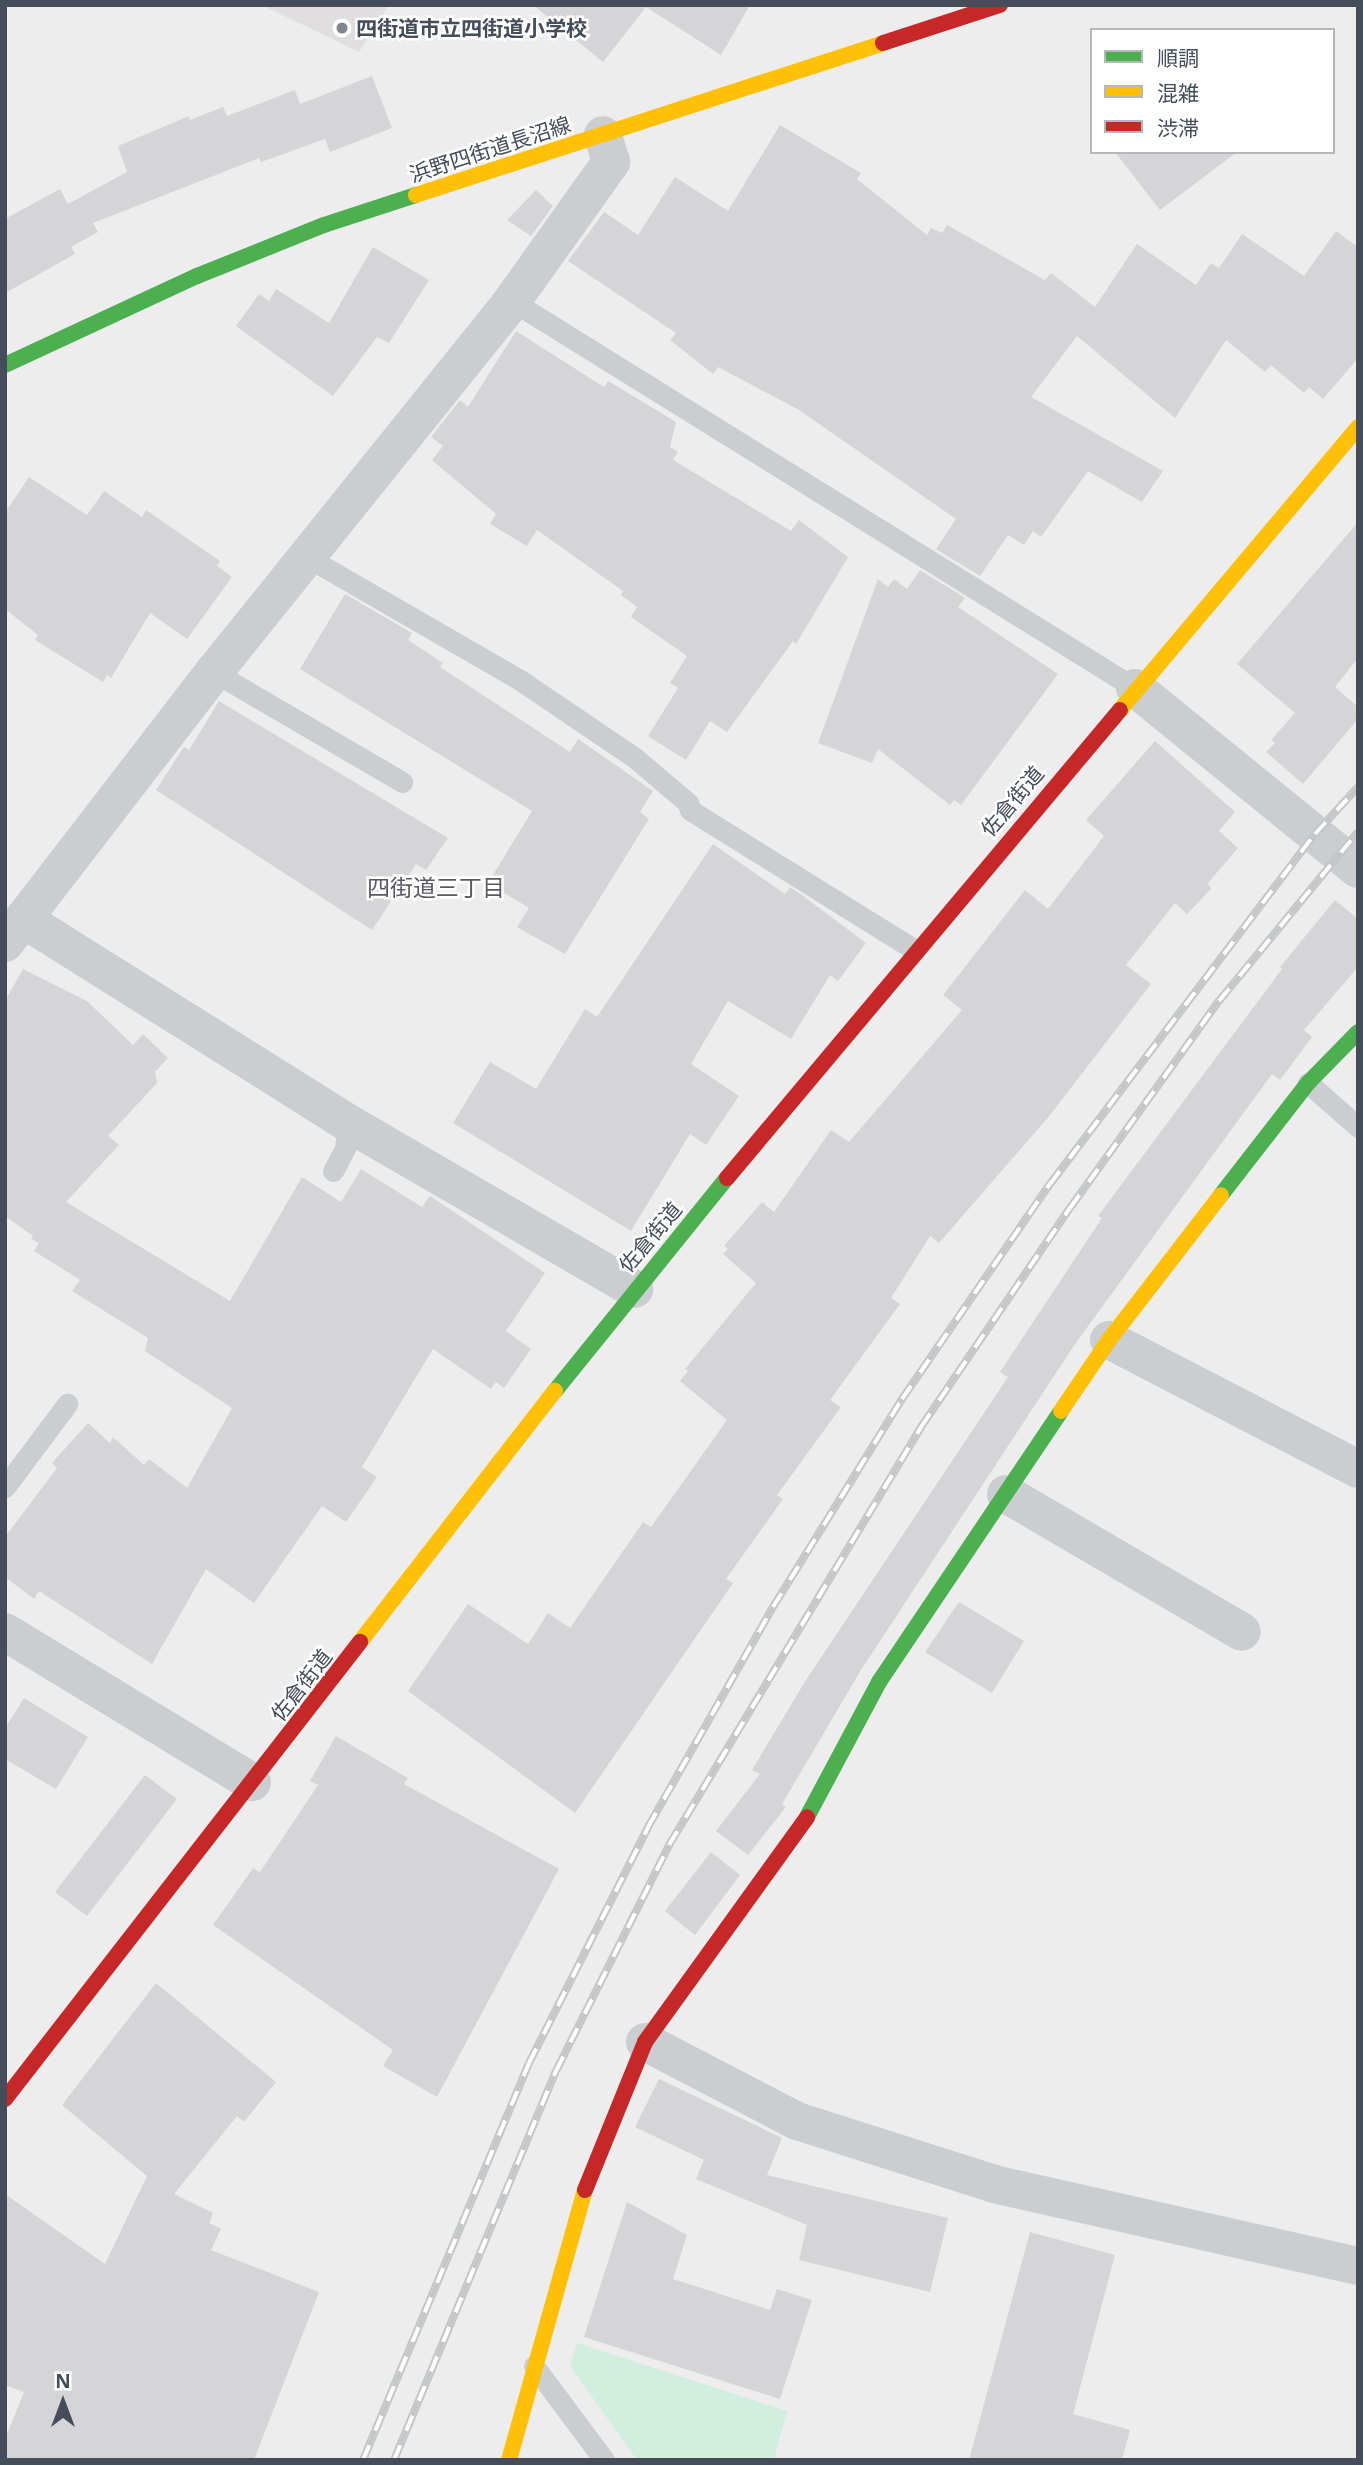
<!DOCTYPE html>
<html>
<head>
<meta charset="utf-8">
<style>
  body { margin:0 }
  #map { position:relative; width:1363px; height:2465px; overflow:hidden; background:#eeeded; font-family:"Open Sans","Noto Sans JP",sans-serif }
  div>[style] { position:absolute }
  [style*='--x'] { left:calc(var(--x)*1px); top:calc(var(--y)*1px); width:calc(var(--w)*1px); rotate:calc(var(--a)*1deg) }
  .education>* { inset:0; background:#e0dedf }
  .green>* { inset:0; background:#d1eedf }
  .building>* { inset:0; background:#d5d5d7 }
  .lane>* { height:21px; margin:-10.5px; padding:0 10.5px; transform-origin:10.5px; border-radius:10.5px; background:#cbced1 }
  .street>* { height:38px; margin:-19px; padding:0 19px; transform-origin:19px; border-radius:19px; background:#cbced1 }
  .fast>* { height:16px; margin:-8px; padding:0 8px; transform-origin:8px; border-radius:8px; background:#4caf50 }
  .slow>* { height:16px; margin:-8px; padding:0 8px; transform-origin:8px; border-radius:8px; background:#ffc107 }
  .jam>* { height:16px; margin:-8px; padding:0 8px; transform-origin:8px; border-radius:8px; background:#c62828 }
  .rail>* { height:8px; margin-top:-4px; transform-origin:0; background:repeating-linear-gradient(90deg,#fff 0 16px,#c4c6c8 0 32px); box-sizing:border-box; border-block:2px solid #c4c6c8 }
  .dots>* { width:19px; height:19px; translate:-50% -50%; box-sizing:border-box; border:4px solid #fff; border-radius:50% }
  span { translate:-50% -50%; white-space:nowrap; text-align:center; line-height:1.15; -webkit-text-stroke:5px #fff; paint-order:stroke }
  .poi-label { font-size:21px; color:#444d59; font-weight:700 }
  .left { translate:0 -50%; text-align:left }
  .street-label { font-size:21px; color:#444d59 }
  .neighbourhood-label { font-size:23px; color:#595b61 }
  .frame { position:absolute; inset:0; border:7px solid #444d59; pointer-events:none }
  .legend { position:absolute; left:1090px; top:28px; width:245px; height:126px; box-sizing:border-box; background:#fff; border:2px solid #b4b8bd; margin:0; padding:9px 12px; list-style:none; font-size:21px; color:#444d59 }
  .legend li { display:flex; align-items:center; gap:14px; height:35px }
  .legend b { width:35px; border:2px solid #b4b8bd }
  .north { position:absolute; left:28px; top:2367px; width:70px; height:70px; -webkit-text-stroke:5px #fff; paint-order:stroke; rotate:0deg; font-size:19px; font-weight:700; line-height:28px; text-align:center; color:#444d59 }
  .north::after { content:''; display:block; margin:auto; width:24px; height:32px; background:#444d59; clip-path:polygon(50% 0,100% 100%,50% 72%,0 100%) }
</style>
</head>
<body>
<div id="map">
  <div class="education">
    <div style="clip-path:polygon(262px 5px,389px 5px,359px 52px)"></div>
  </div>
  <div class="green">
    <div style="clip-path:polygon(577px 2343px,787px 2411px,774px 2460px,637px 2460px,570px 2366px)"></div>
  </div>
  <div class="building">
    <div style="clip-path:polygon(533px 5px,750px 5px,721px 55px,646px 7px,603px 62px)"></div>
    <div style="clip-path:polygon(372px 76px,392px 128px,330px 152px,325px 139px,261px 162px,259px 158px,93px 223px,98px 232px,71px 247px,75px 254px,5px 293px,5px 219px,60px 189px,68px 204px,127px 172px,118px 146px,189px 116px,190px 120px,223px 107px,227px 116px,295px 90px,300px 104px)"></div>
    <div style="clip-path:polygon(780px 125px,861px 173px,857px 179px,927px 235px,931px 228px,942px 233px,947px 225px,1045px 280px,1051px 273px,1095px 307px,1137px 244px,1196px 285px,1211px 263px,1219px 268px,1242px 234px,1304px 276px,1336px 231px,1358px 247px,1358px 358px,1323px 399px,1309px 387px,1304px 393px,1271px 365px,1265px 372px,1226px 340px,1175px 418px,1077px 336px,1031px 397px,1163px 471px,1142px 502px,1088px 471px,1041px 537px,1033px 531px,1024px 545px,1008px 535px,980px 576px,936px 549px,956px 519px,799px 410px,718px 367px,713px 374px,670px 340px,676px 333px,568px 261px,604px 212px,638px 235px,675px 177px,728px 211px)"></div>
    <div style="clip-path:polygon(1115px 152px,1237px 152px,1160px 210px)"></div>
    <div style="clip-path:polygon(536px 190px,553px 206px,531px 236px,507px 220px)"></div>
    <div style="clip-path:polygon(373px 247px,429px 280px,389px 343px,377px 337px,333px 396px,236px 326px,259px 294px,269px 301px,276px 289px,329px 323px)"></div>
    <div style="clip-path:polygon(516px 331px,604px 387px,608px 381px,676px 422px,670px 447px,678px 452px,673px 460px,791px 531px,799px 520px,848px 557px,796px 644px,793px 641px,727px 732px,710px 721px,686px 760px,648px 736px,678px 688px,670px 683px,687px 656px,631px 617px,637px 607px,621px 595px,623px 591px,537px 530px,527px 546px,490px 524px,496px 514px,432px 460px,443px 446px,431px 437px,460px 400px,468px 407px)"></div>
    <div style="clip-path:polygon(29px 477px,87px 515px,104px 491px,142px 517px,146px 510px,220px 561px,217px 566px,232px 577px,187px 639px,150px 613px,111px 678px,107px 675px,103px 682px,35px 640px,38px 635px,5px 609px,5px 513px)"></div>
    <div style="clip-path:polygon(1358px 522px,1358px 658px,1335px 687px,1358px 707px,1358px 719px,1303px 784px,1266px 752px,1275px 743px,1271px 740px,1295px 713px,1237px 664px)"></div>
    <div style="clip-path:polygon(920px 570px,965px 598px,958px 607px,1058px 674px,961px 805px,954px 800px,950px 805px,878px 749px,872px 763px,818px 743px,878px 579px,888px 587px,894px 579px,907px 589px)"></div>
    <div style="clip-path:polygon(345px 594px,412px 633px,408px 640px,443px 663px,440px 667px,570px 752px,578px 739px,653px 791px,640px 812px,649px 819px,565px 954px,517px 927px,529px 908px,488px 883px,532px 811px,300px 669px)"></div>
    <div style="clip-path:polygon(219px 701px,448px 838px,426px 870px,416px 864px,372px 930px,156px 790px,184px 747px,189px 750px)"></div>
    <div style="clip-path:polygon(1155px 741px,1235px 812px,1219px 831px,1238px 848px,1208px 883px,1211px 889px,1187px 914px,1175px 903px,1126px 965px,1151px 984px,1050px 1115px,939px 1243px,930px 1236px,891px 1298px,900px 1304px,830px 1400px,841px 1407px,777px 1495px,783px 1499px,726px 1579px,733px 1583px,575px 1813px,408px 1691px,468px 1604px,528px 1644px,548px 1613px,570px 1628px,643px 1522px,651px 1527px,727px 1420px,680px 1381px,688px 1371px,685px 1369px,756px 1283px,723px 1254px,728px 1249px,724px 1246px,762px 1202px,774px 1212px,831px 1130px,849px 1142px,962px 1010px,943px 995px,1025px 890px,1048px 909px,1104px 836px,1086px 820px)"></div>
    <div style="clip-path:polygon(713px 844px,785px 894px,790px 887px,802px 895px,866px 943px,838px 981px,830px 975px,791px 1039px,728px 1001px,691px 1064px,739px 1096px,706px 1145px,690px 1134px,631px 1231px,453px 1123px,490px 1062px,536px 1089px,585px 1009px,597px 1017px)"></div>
    <div style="clip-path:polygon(1335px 900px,1358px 919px,1358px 967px,1304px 1030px,1312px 1037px,1280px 1080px,1272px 1074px,1075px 1344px,861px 1670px,782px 1804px,786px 1807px,748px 1855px,716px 1831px,760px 1774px,752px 1770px,806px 1680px,1008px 1377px,1000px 1372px,1102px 1218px,1098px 1216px,1282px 969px,1280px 967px)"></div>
    <div style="clip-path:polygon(23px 969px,87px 1001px,133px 1045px,143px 1034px,168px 1058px,155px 1072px,157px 1083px,108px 1136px,119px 1145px,66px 1202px,230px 1301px,302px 1177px,341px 1202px,361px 1169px,422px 1207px,430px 1196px,545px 1273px,506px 1331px,531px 1349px,504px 1388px,496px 1382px,491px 1389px,433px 1349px,362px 1467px,377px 1477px,346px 1522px,322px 1506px,254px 1603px,206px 1569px,152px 1664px,39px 1591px,34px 1599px,5px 1577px,5px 1537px,57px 1468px,52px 1463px,88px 1423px,110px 1443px,113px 1437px,144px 1465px,149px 1459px,187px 1488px,232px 1408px,145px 1351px,148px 1338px,72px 1291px,80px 1280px,34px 1251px,39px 1243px,31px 1239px,33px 1236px,5px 1216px,5px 1001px)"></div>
    <div style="clip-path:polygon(959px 1602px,1024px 1641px,992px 1693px,925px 1652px)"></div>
    <div style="clip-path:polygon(24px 1698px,88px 1737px,56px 1789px,5px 1759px,5px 1728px)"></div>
    <div style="clip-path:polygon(336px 1736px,408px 1778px,404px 1784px,559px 1869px,437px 2097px,383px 2066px,393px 2050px,213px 1925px,253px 1868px,260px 1872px,318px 1785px,310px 1781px)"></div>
    <div style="clip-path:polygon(145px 1775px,177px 1799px,87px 1916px,55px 1892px)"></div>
    <div style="clip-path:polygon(711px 1852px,740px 1875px,695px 1935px,665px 1911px)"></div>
    <div style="clip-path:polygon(156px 1983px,276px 2082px,244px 2122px,237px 2116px,174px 2194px,213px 2213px,209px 2223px,221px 2229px,211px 2250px,319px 2292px,254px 2460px,5px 2460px,5px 2439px,24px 2392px,5px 2385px,5px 2194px,105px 2264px,147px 2176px,62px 2105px)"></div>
    <div style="clip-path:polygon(659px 2079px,782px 2138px,767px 2175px,948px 2218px,930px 2292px,799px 2260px,807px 2225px,696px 2179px,704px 2160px,635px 2127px)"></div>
    <div style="clip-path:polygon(627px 2202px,687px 2235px,673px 2279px,770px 2310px,777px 2289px,812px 2300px,780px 2399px,584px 2337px)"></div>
    <div style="clip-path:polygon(1030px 2232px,1115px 2255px,1073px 2414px,1130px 2430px,1122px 2460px,969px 2460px)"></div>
  </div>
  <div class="lane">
    <div style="--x:512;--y:301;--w:733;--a:31.85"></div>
    <div style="--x:307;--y:557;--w:246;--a:30"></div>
    <div style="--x:520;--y:680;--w:139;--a:34.1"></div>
    <div style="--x:635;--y:758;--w:70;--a:40.3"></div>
    <div style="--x:688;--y:803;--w:7;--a:74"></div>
    <div style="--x:690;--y:810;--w:265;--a:31.9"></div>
    <div style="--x:214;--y:672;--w:218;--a:30.3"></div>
    <div style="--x:1308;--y:1083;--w:67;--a:41.3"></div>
    <div style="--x:333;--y:1171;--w:26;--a:-62"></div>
    <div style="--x:345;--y:1148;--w:25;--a:-83"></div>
    <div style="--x:5;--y:1487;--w:104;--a:-53.2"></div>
    <div style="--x:534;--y:2366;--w:117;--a:53.3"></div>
  </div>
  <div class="street">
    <div style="--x:1135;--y:688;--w:287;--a:39.1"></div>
    <div style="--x:23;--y:919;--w:384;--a:32.1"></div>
    <div style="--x:348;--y:1123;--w:331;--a:30.1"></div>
    <div style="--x:5;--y:943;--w:342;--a:-52.4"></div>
    <div style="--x:214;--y:672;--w:476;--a:-51.2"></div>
    <div style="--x:512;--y:301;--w:171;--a:-54.5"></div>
    <div style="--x:611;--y:162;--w:28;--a:-107"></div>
    <div style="--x:1109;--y:1340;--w:280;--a:27.4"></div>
    <div style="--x:1006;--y:1494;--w:273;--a:30.3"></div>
    <div style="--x:5;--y:1632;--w:289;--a:31.3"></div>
    <div style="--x:645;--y:2042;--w:171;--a:27.5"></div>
    <div style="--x:797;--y:2121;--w:207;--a:17.7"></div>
    <div style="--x:994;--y:2184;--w:373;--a:12.7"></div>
  </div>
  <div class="fast">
    <div style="--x:5;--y:365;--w:212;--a:-24.9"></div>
    <div style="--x:197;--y:276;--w:137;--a:-21.9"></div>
    <div style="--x:324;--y:225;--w:97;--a:-18.1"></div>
    <div style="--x:1221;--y:1195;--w:142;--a:-52.2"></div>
    <div style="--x:1308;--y:1083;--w:71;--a:-45.6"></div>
    <div style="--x:555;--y:1391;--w:274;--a:-51.1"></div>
    <div style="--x:807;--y:1817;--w:153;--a:-61.9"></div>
    <div style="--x:879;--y:1682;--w:326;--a:-56.1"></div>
  </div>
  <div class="slow">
    <div style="--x:416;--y:195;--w:491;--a:-18"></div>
    <div style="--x:1120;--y:710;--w:370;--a:-49.9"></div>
    <div style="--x:1061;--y:1411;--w:86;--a:-55.9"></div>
    <div style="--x:1109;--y:1340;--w:183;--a:-52.3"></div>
    <div style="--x:360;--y:1642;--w:318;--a:-52.2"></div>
    <div style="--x:509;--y:2460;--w:280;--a:-74.3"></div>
  </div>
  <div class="jam">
    <div style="--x:883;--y:43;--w:123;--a:-18"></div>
    <div style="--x:727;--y:1178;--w:611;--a:-49.98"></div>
    <div style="--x:5;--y:2099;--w:579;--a:-52.16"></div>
    <div style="--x:585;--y:2190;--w:160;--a:-67.9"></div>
    <div style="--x:645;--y:2042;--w:277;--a:-54.2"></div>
  </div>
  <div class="rail">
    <div style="--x:363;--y:2460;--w:430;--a:-67.3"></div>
    <div style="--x:529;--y:2063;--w:264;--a:-63.2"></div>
    <div style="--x:648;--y:1827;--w:253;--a:-60.4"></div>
    <div style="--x:773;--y:1607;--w:245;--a:-58.2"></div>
    <div style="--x:902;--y:1399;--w:261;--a:-55.5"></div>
    <div style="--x:1050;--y:1184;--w:439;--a:-52.9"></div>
    <div style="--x:1315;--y:834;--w:64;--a:-47.5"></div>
    <div style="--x:394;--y:2460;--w:421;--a:-67.4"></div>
    <div style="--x:556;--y:2071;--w:253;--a:-63.4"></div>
    <div style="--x:669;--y:1845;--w:488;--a:-58.9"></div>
    <div style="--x:921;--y:1427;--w:265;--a:-55.8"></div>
    <div style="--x:1070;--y:1208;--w:255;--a:-54.3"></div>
    <div style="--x:1219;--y:1001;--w:219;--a:-50.6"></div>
  </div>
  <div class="dots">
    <div style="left:342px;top:28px;background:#80858d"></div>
  </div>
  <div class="poi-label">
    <span class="left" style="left:356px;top:28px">四街道市立四街道小学校</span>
  </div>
  <div class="street-label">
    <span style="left:490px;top:149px;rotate:-18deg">浜野四街道長沼線</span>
    <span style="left:1012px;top:801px;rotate:-50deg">佐倉街道</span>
    <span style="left:650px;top:1237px;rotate:-50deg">佐倉街道</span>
    <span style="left:301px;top:1685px;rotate:-52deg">佐倉街道</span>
  </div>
  <div class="neighbourhood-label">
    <span style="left:436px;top:887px">四街道三丁目</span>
  </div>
  <div class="frame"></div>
  <ul class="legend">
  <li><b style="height:9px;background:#4caf50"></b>順調</li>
  <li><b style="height:9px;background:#ffc107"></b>混雑</li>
  <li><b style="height:9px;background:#c62828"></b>渋滞</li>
  </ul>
  <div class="north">N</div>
</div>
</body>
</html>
